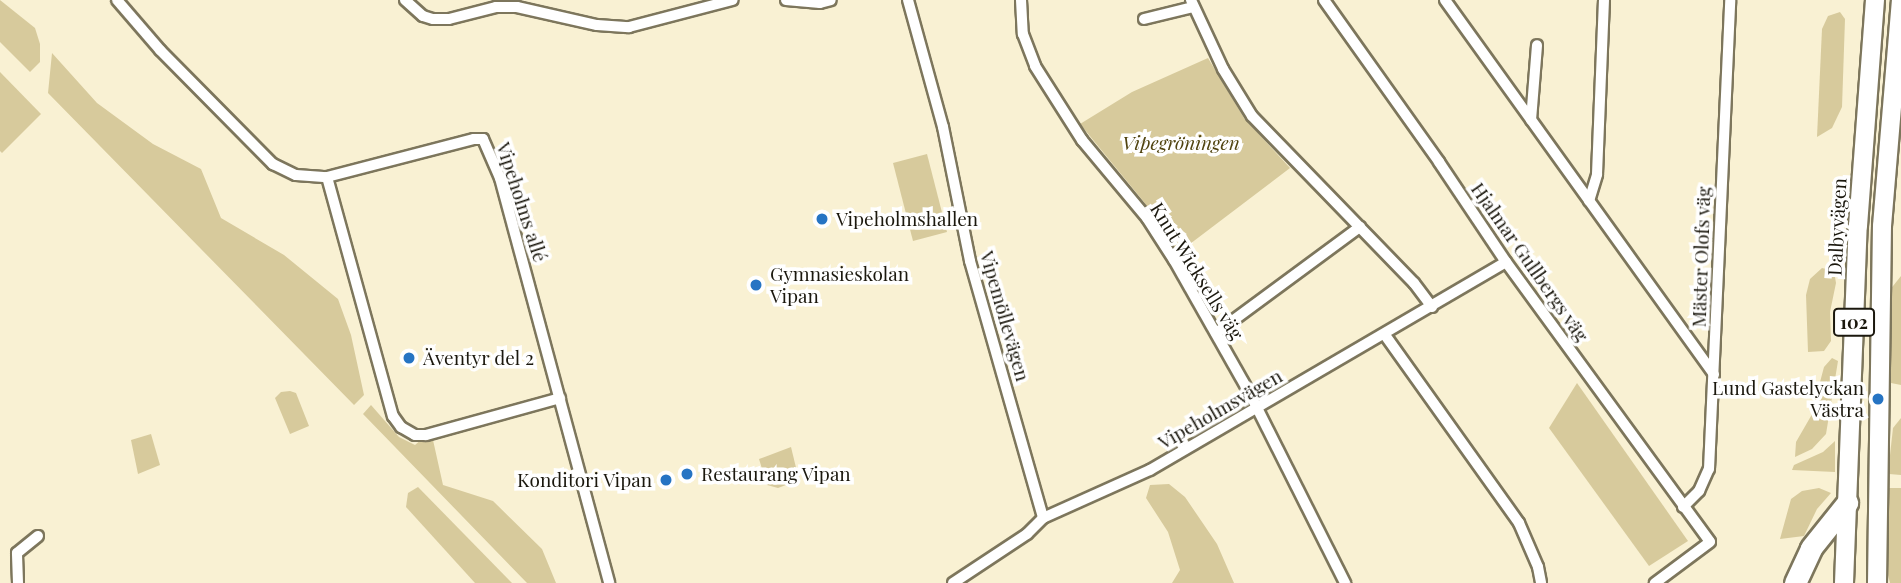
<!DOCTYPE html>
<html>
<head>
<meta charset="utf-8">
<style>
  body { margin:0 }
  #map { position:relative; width:1901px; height:583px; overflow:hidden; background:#f9f1d3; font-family:"Playfair Display",serif }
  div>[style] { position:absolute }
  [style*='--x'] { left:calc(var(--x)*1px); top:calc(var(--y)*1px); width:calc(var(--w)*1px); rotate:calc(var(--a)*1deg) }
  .green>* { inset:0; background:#d7ca9c }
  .roads { filter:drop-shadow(2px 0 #7d765c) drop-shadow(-2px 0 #7d765c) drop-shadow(0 2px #7d765c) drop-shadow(0 -2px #7d765c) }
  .minor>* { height:10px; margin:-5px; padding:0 5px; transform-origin:5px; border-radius:5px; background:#fff }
  .primary>* { height:18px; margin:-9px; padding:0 9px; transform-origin:9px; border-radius:9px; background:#fff }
  .motorway>* { height:21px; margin:-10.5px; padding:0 10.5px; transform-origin:10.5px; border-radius:10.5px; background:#fff }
  .dots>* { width:19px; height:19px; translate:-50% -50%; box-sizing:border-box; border:4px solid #fff; border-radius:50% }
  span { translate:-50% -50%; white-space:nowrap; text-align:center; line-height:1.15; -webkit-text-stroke:7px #fff; paint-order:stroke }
  .shield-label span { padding:2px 5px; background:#fff; border:2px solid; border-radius:5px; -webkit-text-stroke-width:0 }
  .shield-label { font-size:18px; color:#1b180e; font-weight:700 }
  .park-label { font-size:19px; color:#50430f; font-style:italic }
  .street-label { font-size:19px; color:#1b180e }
  .poi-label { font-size:19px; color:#1b180e }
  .left { translate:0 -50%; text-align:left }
  .right { translate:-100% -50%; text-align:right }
</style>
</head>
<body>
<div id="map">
  <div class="green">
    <div style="clip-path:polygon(0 0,35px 28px,40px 44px,40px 62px,30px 72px,0 42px)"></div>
    <div style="clip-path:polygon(1840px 12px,1845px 19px,1842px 107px,1832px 128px,1817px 137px,1822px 29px,1828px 16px)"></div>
    <div style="clip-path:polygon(52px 53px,97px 103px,153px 144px,201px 169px,221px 218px,284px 255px,338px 299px,351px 335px,364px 395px,354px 405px,48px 93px)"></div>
    <div style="clip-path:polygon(1208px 58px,1244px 118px,1290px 168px,1178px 253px,1144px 202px,1080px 124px,1132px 92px)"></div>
    <div style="clip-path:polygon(0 72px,41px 114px,2px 153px,0 151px)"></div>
    <div style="clip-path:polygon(927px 154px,947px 232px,913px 241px,893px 163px)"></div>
    <div style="clip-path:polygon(1822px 268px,1834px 271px,1836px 283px,1830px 312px,1831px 341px,1824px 351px,1808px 352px,1806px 295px,1810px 279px)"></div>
    <div style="clip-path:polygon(1901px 276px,1901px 385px,1891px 383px,1888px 349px,1889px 291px)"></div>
    <div style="clip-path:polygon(1832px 358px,1838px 361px,1826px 434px,1812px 449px,1795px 457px,1796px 442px,1811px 416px,1824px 367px)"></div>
    <div style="clip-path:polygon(1577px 383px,1688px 541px,1649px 566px,1549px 428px)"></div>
    <div style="clip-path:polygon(290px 391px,296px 393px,309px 426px,290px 434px,275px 398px,281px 392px)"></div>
    <div style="clip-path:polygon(371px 405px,399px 437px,415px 445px,431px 431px,443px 485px,493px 501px,542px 549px,556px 583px,527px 583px,363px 414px)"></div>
    <div style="clip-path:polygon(1901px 418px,1901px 475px,1889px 474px,1889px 464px,1893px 428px)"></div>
    <div style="clip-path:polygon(151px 434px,160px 465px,138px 474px,131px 440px)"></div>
    <div style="clip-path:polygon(1835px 441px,1835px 472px,1792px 470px,1794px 465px,1823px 452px)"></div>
    <div style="clip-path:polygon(791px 447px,799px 480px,778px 488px,767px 485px,759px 459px)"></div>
    <div style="clip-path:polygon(1169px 484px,1185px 497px,1217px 544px,1234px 583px,1172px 583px,1180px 570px,1168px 532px,1146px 498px,1150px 485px)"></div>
    <div style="clip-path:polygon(418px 487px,512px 583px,475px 583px,406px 507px,408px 493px)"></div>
    <div style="clip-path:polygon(1819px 488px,1831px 493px,1817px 509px,1804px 536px,1780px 539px,1791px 499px,1802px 491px)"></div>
    <div style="clip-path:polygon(1887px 488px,1901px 488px,1901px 583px,1890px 583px,1886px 567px)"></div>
  </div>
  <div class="roads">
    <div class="minor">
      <div style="--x:117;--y:0;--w:66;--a:49.3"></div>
      <div style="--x:160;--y:50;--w:161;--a:45.3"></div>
      <div style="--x:273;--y:164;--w:25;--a:26"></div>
      <div style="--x:296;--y:175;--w:31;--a:4"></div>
      <div style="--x:327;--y:177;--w:152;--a:-14.5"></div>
      <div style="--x:474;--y:139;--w:9;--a:0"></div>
      <div style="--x:483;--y:139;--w:43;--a:66.4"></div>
      <div style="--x:500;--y:178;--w:419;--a:74.9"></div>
      <div style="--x:405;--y:0;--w:24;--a:42"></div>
      <div style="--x:423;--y:16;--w:10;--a:17"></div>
      <div style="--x:433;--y:19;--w:16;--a:0"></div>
      <div style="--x:449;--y:19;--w:49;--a:-14.3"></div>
      <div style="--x:496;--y:7;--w:21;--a:0"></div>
      <div style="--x:517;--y:7;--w:82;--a:12.7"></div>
      <div style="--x:597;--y:25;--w:32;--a:4"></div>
      <div style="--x:629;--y:27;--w:107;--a:-14.6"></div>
      <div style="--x:786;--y:0;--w:34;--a:5"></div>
      <div style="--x:820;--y:3;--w:11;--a:-15"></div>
      <div style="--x:908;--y:0;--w:132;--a:74.6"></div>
      <div style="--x:943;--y:127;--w:137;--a:78.6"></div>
      <div style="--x:970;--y:261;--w:267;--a:74.1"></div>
      <div style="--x:1021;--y:0;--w:34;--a:87"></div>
      <div style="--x:1023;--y:34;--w:34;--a:69"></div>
      <div style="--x:1035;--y:66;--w:88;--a:57.6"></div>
      <div style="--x:1082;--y:140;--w:102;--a:50.2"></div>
      <div style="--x:1147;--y:218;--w:50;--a:57.3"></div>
      <div style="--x:1174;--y:260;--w:154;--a:60.4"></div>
      <div style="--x:1250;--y:394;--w:212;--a:63.3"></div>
      <div style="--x:1191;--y:0;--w:76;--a:65.1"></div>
      <div style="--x:1223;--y:69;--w:55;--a:58.3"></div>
      <div style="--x:1252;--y:116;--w:233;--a:45.9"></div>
      <div style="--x:1414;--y:283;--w:30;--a:53"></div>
      <div style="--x:1324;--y:0;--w:199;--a:54.6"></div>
      <div style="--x:1439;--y:162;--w:120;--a:56.2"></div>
      <div style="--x:1506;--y:262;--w:346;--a:53.9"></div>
      <div style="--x:1710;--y:542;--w:69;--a:143.3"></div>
      <div style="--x:1445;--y:0;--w:461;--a:54.3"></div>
      <div style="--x:1144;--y:19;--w:50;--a:-13.8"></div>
      <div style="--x:1531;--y:120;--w:75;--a:-85.4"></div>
      <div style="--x:327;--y:177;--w:248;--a:74.6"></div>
      <div style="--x:393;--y:416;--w:14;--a:54"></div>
      <div style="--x:401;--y:427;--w:16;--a:30"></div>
      <div style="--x:415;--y:435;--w:11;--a:0"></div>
      <div style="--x:426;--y:435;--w:139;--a:-15.4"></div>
      <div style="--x:1589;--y:201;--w:28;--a:-73"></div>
      <div style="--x:1597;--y:174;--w:174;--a:-87.7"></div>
      <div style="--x:1216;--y:333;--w:179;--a:-36.4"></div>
      <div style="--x:1385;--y:335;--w:231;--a:54.5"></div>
      <div style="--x:1519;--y:523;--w:48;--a:66.6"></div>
      <div style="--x:1538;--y:567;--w:16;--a:79"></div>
      <div style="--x:1683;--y:507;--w:23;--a:-45"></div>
      <div style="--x:1699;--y:491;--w:24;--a:-66"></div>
      <div style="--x:1709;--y:469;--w:469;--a:-87.4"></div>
      <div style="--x:18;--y:583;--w:30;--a:-92"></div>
      <div style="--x:17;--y:553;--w:27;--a:-39"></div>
      <div style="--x:953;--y:583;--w:89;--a:-33.5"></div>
      <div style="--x:1027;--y:534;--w:23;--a:-45"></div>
      <div style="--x:1043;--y:518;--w:117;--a:-24.2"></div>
      <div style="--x:1150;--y:470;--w:412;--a:-30.3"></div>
    </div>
    <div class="primary">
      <div style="--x:1844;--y:583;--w:357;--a:-87.8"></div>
      <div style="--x:1858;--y:226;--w:227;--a:-85.7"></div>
      <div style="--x:1877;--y:583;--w:357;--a:-89.2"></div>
      <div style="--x:1882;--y:226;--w:227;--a:-85.2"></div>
    </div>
    <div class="motorway">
      <div style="--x:1795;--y:583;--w:38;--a:-65"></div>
      <div style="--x:1811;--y:548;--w:58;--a:-51.3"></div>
    </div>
  </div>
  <div class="dots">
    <div style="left:822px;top:219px;background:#2674c3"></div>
    <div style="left:756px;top:285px;background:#2674c3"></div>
    <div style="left:409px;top:358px;background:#2674c3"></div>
    <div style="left:1878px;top:399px;background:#2674c3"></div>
    <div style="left:687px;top:474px;background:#2674c3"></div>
    <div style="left:666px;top:480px;background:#2674c3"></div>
  </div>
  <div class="shield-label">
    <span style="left:1854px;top:322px">102</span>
  </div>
  <div class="park-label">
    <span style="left:1181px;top:143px">Vipegröningen</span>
  </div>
  <div class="street-label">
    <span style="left:522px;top:202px;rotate:72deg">Vipeholms allé</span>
    <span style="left:1837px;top:227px;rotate:-87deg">Dalbyvägen</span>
    <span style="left:1701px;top:257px;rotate:-88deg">Mäster Olofs väg</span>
    <span style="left:1530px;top:262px;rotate:55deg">Hjalmar Gullbergs väg</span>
    <span style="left:1197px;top:271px;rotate:58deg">Knut Wicksells väg</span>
    <span style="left:1005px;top:316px;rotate:74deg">Vipemöllevägen</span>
    <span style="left:1220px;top:409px;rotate:-30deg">Vipeholmsvägen</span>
  </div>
  <div class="poi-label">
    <span class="left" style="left:836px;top:219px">Vipeholmshallen</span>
    <span class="left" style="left:770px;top:285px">Gymnasieskolan<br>Vipan</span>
    <span class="left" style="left:423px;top:358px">Äventyr del 2</span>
    <span class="right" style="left:1864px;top:399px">Lund Gastelyckan<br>Västra</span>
    <span class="left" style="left:701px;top:474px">Restaurang Vipan</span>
    <span class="right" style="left:652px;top:480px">Konditori Vipan</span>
  </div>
</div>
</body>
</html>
